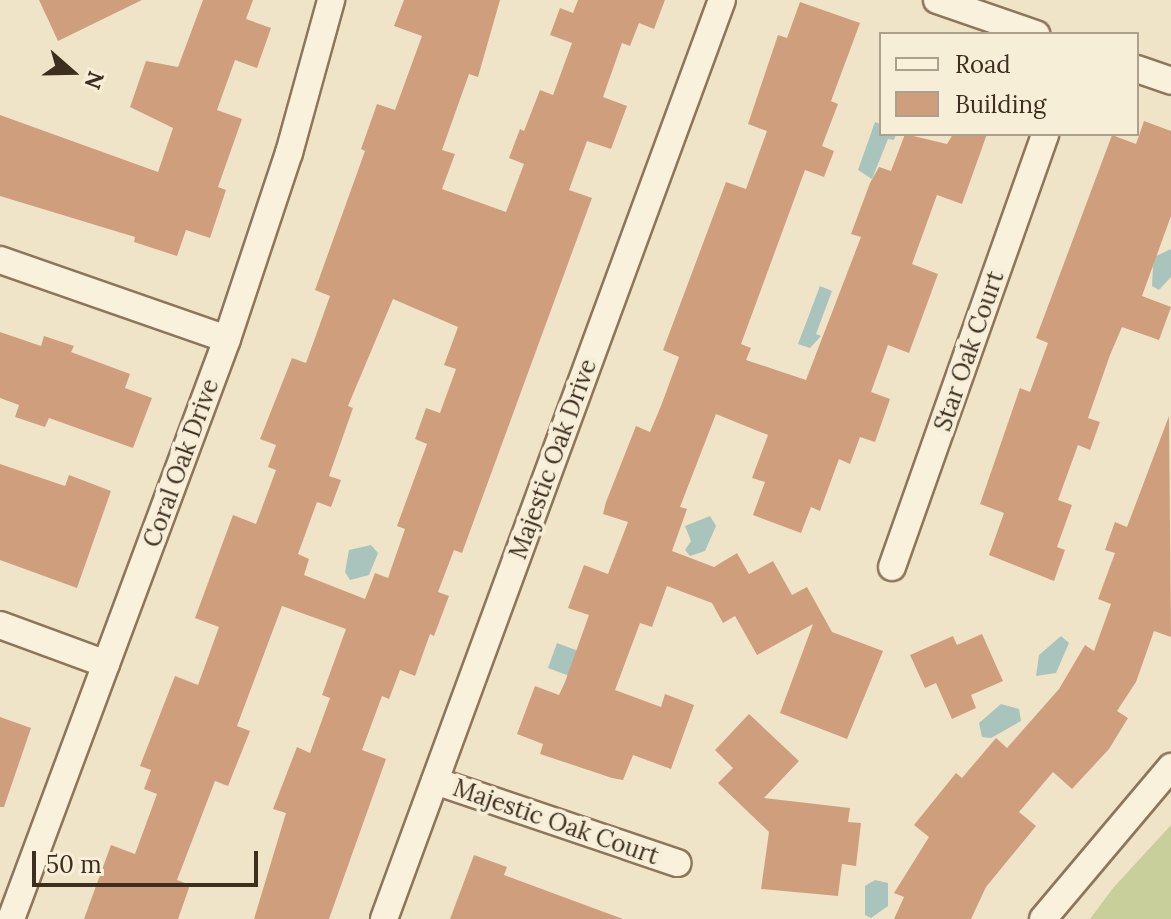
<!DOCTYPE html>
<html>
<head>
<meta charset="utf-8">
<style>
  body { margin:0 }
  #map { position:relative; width:1171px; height:919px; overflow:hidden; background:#f0e4c8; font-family:Lora,serif }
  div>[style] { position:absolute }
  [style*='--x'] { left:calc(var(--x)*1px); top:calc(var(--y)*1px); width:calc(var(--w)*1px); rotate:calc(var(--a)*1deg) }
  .green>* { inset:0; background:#c9cf9b }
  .water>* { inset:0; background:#a9c4bc }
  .building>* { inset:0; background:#cf9f7d }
  .roads { filter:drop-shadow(2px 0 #8d765c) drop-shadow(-2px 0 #8d765c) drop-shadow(0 2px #8d765c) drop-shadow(0 -2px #8d765c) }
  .minor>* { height:26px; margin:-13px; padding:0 13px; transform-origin:13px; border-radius:13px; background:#faf1dc }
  span { translate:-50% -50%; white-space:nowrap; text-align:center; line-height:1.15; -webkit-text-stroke:8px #f7eed8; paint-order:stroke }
  .street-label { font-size:24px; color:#3d2e20 }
  .legend { position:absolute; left:879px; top:32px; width:260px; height:104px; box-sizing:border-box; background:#f7eed8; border:2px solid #ada18e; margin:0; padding:10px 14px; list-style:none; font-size:24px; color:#3d2e20 }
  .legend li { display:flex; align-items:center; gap:16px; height:40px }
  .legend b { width:40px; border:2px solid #ada18e }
  .north { position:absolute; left:32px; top:32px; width:80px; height:80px; -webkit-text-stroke:6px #f7eed8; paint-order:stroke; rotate:110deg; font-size:22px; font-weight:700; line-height:32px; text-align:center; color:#3d2e20 }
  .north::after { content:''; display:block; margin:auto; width:28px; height:36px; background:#3d2e20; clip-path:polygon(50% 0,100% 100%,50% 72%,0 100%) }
  .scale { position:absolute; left:32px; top:851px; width:226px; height:36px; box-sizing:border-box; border:4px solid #3d2e20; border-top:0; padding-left:10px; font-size:24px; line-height:28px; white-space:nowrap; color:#3d2e20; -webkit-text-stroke:6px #f7eed8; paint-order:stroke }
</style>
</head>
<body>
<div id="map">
  <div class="green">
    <div style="clip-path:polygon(1171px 825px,1171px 919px,1090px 919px,1113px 888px)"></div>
  </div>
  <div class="water">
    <div style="clip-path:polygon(875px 122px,881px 124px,881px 134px,896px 134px,894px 140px,888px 139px,872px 179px,858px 170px)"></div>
    <div style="clip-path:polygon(1171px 249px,1171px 277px,1159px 290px,1152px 286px,1153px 266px,1156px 256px)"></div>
    <div style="clip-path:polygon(820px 286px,832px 291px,816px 334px,821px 336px,810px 348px,798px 344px)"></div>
    <div style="clip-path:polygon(710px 516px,716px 526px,705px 551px,690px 556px,685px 550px,691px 541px,685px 526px)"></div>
    <div style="clip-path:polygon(371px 545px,378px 553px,369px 575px,350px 580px,345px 572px,349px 550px)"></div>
    <div style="clip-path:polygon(1061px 636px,1069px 643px,1056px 673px,1036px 676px,1039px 655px)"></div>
    <div style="clip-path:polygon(557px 643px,608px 662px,599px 687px,548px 668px)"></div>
    <div style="clip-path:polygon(1001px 704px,1019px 709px,1021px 721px,991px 738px,982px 737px,979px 723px)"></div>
    <div style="clip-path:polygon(875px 880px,888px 883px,888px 906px,871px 918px,865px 915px,865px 886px)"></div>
  </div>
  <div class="building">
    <div style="clip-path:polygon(39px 0,142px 0,58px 41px)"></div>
    <div style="clip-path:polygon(203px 0,253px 0,246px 19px,271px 28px,257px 68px,235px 60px,217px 110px,242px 119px,218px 187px,226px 190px,210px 238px,186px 230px,177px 256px,134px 242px,135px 237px,0 196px,0 115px,158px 172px,173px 128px,130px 107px,146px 61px,178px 67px)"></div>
    <div style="clip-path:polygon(evenodd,404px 0,500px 0,478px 77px,469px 74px,442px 150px,455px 154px,442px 189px,506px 212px,524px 164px,509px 158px,520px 129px,524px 131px,540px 90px,553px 95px,572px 43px,550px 35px,560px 8px,573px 13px,578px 0,665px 0,654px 29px,639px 23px,630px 46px,622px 43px,603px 97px,627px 106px,611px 149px,587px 141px,569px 190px,592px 198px,462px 553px,454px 550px,438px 592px,449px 596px,434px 636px,430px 634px,415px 676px,400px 670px,389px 699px,382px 696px,362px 750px,386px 759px,329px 919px,254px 919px,286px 813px,273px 809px,297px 747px,310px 753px,330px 698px,322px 695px,346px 629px,282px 606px,237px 726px,250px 731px,228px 786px,215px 781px,177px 880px,190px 885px,178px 919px,84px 919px,111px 845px,135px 854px,157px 794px,144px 789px,151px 770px,140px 766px,152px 735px,175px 676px,198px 685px,219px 627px,195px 618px,233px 515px,256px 524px,276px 470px,268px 467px,276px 445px,260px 439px,292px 358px,306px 363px,330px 296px,315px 290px,365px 151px,361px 149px,377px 104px,395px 110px,422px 36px,394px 26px,404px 0,393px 299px,458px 327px,444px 365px,456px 369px,440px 413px,426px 408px,415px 439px,427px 444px,397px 526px,405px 529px,388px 578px,375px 573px,365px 599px,304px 575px,309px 559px,298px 554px,317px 502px,331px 507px,341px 480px,329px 476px,353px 408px,348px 406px,393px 299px)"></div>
    <div style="clip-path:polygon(800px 2px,860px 23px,831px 101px,838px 104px,822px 146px,834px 151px,824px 177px,805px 170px,741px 344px,751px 348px,746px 360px,806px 380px,861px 237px,851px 234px,870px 183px,879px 167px,891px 171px,905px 134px,947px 144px,953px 134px,987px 134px,962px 204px,937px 195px,912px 264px,938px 274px,909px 353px,888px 345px,871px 392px,890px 399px,875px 442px,860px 437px,850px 464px,839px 459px,820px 511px,811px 507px,801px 533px,753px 515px,765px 482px,752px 478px,768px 435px,716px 414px,680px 507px,687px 509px,672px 551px,714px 567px,737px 553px,749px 574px,773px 561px,792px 595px,807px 587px,832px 632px,883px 651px,847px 739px,780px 713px,813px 624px,757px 655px,735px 616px,723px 623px,712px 603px,667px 586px,652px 627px,640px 623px,615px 690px,661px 707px,665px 694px,694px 705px,671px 769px,633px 755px,623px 780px,612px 778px,540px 754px,543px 744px,517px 734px,535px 686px,559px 695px,565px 682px,589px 615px,568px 608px,584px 565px,608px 574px,628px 522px,603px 514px,606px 502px,636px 426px,650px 432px,661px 406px,679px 357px,663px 350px,726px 182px,746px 189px,767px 131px,748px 124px,778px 35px,787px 38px)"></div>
    <div style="clip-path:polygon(1144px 121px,1171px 131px,1171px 216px,1142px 296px,1171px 307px,1159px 340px,1122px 327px,1110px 355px,1088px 418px,1100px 422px,1090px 450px,1078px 445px,1058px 500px,1072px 505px,1057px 547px,1065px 550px,1054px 581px,989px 555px,1004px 513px,980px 504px,1020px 388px,1030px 392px,1048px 343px,1036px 338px,1112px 135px,1136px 144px)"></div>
    <div style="clip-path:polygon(0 332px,41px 346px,44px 336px,74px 346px,71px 352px,130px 374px,125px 388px,152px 398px,133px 448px,49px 418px,45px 427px,15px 417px,19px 405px,0 398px)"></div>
    <div style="clip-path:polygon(1169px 416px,1171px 637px,1154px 631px,1136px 682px,1117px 711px,1128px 718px,1109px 749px,1072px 789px,1053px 772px,1019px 812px,1036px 826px,986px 887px,971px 919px,894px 919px,904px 897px,894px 893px,929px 837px,914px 825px,956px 773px,962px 778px,996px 738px,1007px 748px,1059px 689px,1085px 645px,1094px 651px,1111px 604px,1098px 599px,1115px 553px,1105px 550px,1115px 522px,1127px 527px)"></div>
    <div style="clip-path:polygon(0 464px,65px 486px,69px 475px,111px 491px,77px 588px,0 560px)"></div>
    <div style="clip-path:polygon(982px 634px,1003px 681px,971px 695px,976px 708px,952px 719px,936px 683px,925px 688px,910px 655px,953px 636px,957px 645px)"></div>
    <div style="clip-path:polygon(749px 714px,799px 761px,764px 798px,850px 808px,848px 822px,861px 823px,856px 866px,842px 864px,838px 896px,761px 889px,769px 832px,718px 783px,733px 768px,715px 750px)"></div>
    <div style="clip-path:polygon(0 717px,31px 728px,4px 807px,0 807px)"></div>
    <div style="clip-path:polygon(474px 855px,507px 867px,504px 875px,623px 919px,450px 919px)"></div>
  </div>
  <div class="roads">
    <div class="minor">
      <div style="--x:937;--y:0;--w:105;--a:19"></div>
      <div style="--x:1137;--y:69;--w:36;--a:19"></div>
      <div style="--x:0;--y:260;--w:240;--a:19.2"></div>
      <div style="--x:892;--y:567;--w:459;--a:-70.5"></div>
      <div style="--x:0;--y:625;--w:113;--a:20.2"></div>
      <div style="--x:435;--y:781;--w:256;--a:18.7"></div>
      <div style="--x:11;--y:919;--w:619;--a:-69.57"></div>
      <div style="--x:227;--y:339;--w:196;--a:-71.6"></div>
      <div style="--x:289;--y:153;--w:159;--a:-74.6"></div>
      <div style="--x:384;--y:919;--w:979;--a:-69.81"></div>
      <div style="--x:1043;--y:919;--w:199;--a:-49.9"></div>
    </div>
  </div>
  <div class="street-label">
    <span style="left:969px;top:351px;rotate:-71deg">Star Oak Court</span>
    <span style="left:553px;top:459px;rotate:-70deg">Majestic Oak Drive</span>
    <span style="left:181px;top:463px;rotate:-70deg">Coral Oak Drive</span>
    <span style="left:556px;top:822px;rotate:19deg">Majestic Oak Court</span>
  </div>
  <ul class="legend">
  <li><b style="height:10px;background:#faf1dc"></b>Road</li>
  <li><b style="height:22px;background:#cf9f7d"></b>Building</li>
  </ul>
  <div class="north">N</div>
  <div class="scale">50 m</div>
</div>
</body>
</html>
